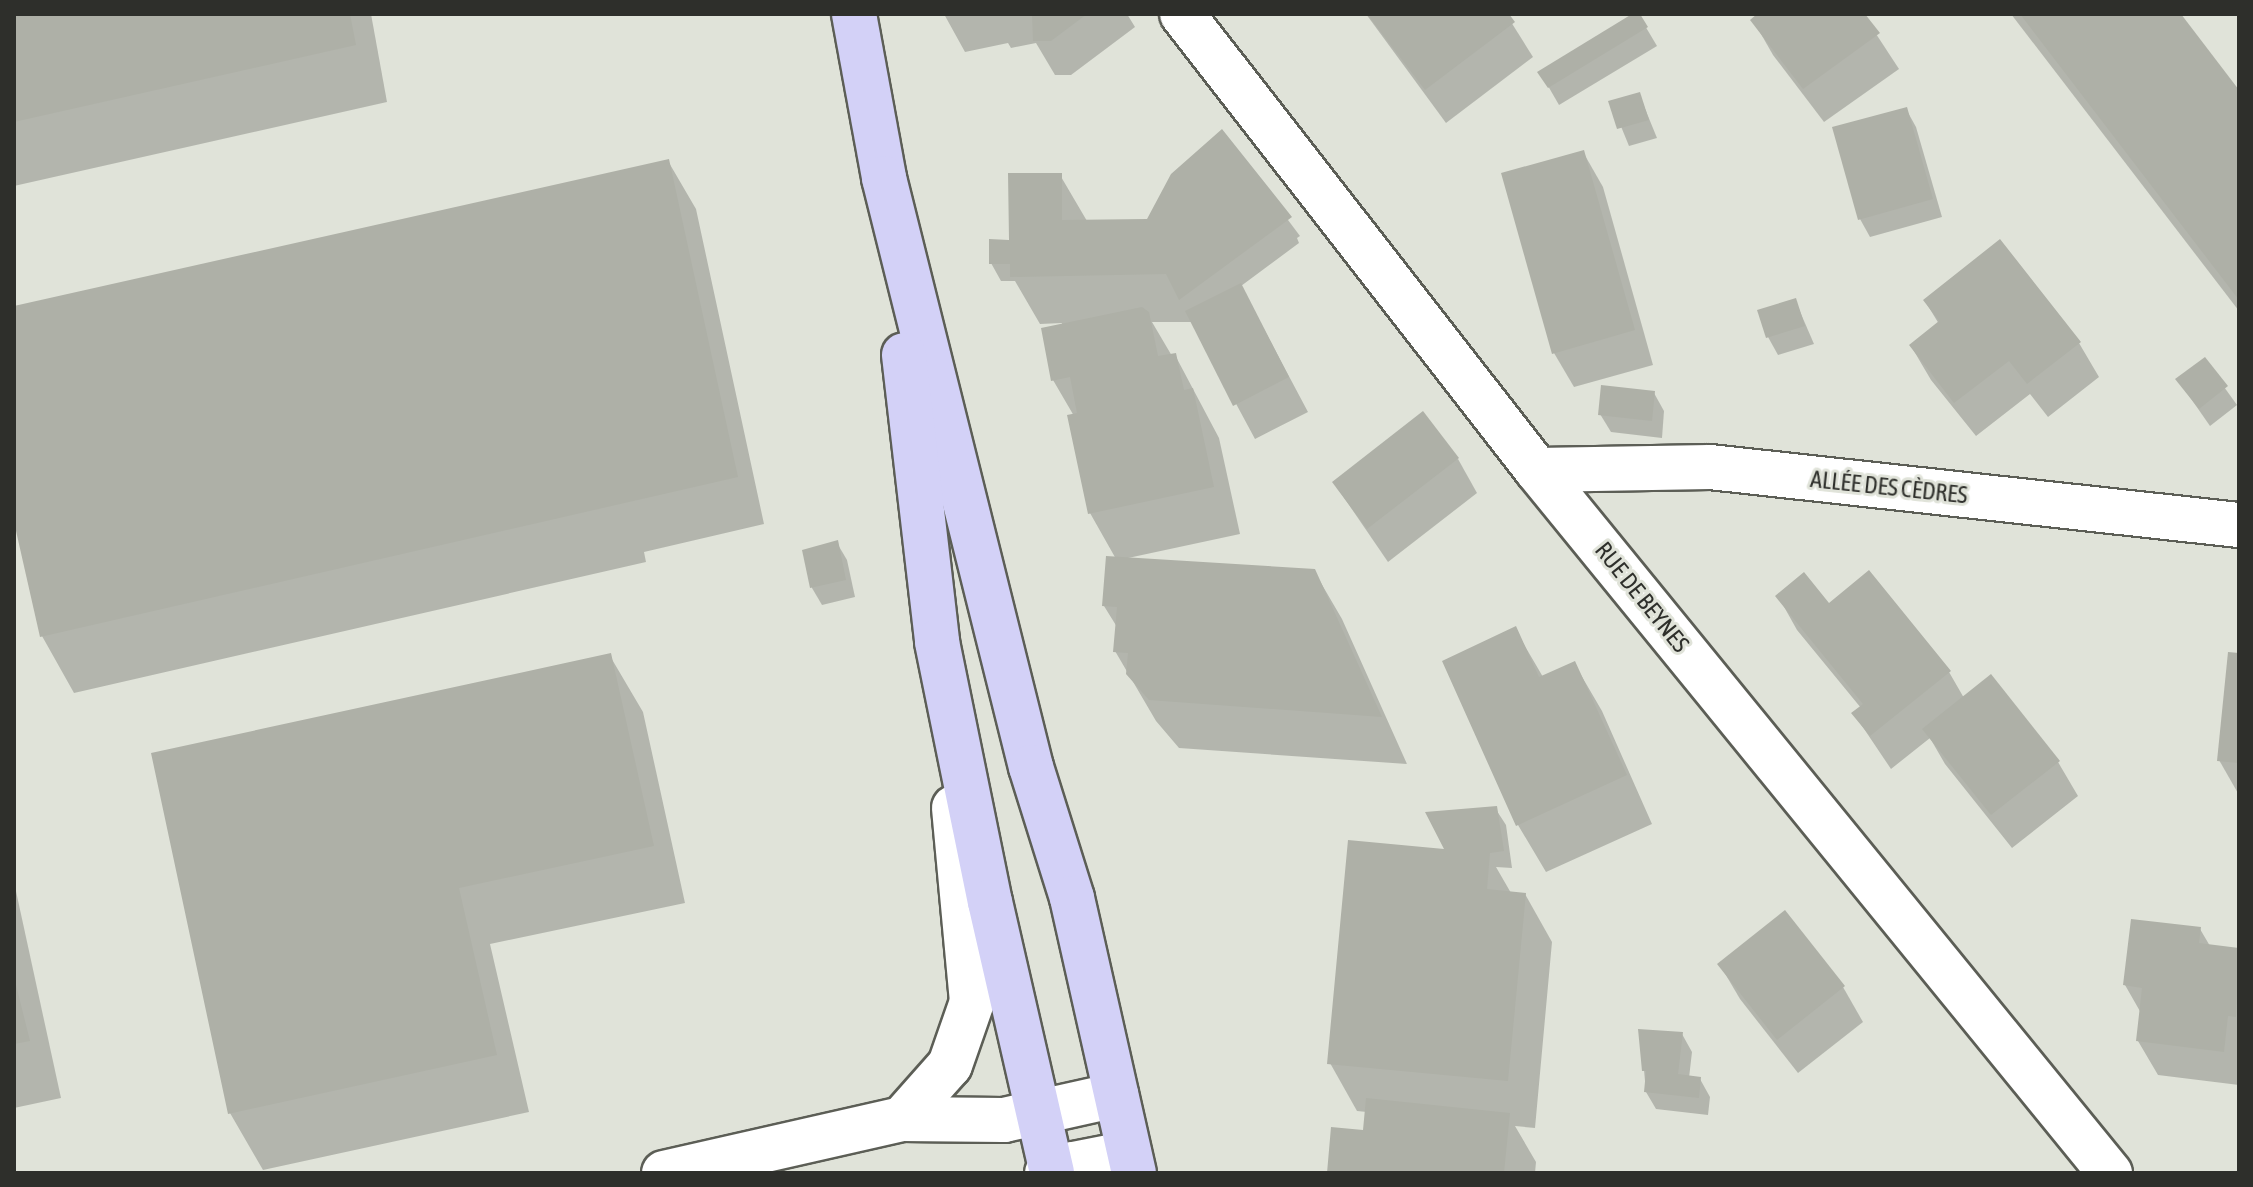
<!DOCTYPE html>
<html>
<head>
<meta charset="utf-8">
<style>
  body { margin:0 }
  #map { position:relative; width:2253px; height:1187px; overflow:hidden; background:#e0e3d9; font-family:"Asap Condensed",sans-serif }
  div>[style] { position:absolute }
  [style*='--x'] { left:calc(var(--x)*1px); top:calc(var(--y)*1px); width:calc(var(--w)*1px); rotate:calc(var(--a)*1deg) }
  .shadow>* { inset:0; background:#0003 }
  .building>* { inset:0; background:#aeb0a7 }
  .roads { filter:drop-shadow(2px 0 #5c5e56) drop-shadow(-2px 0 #5c5e56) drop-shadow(0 2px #5c5e56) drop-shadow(0 -2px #5c5e56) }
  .minor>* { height:44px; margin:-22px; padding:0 22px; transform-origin:22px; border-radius:22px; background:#fff }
  .major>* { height:44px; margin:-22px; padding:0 22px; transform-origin:22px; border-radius:22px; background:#d3d1f7 }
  span { translate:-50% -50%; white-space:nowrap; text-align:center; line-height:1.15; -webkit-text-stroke:6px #e0e3d9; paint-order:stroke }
  .street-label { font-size:24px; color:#2e2f2b }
  .frame { position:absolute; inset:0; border:16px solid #2e2f2b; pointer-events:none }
</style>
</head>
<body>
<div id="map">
  <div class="shadow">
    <div style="clip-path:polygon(14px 14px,371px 14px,387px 102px,14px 186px)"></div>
    <div style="clip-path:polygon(944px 14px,1127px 14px,1135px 27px,1071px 75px,1055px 75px,1036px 43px,1011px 48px,1008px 43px,965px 52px)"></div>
    <div style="clip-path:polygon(1366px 14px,1506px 14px,1533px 57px,1446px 123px)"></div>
    <div style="clip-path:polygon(1638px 14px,1657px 46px,1559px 105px,1540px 72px)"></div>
    <div style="clip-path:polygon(1761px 14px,1863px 14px,1899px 69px,1824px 122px,1773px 55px,1753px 20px)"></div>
    <div style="clip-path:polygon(2011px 14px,2178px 14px,2239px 93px,2239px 311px)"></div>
    <div style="clip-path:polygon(1639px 94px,1657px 138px,1629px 146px,1611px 102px)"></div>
    <div style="clip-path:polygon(1906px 109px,1916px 127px,1942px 217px,1870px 237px,1860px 219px)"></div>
    <div style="clip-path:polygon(1222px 132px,1300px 236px,1297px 238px,1299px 243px,1241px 286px,1308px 412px,1255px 439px,1192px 322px,1152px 322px,1172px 356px,1175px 355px,1219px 438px,1240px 534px,1128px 558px,1314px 571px,1342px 619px,1407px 764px,1179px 748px,1156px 721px,1115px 651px,1117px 627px,1104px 606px,1116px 559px,1090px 513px,1074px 416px,1053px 380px,1062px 323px,1040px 324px,1015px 281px,1001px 281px,991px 263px,1060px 175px,1087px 221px,1149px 221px)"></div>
    <div style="clip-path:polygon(1583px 152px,1603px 187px,1653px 365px,1574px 387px,1554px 353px)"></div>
    <div style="clip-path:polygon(668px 161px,696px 209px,764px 524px,644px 552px,646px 562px,74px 693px,42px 636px,14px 513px,14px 308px)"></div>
    <div style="clip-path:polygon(1795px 300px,1814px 344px,1778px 355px,1768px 337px)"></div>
    <div style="clip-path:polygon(1925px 301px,2079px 343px,2099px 377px,2048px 417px,2030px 394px,1976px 436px,1931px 380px,1911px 346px,1939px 324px)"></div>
    <div style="clip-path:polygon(2204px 359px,2237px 405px,2210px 426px,2178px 380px)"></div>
    <div style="clip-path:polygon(1654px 393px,1664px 411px,1662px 438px,1611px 432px,1600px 414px)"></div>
    <div style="clip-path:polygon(1458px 459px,1477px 493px,1388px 562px,1334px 483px)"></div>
    <div style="clip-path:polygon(837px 543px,847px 560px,855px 597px,822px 605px,812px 588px,804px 551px)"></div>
    <div style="clip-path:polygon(1778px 596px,1829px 606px,1949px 672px,1964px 698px,2058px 762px,2078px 796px,2012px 848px,1945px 764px,1930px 738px,1891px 769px,1854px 714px,1861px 708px,1797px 630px)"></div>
    <div style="clip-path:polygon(1515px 629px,1543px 677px,1574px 663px,1602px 711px,1652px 824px,1546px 872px,1518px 825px)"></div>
    <div style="clip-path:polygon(2239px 655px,2239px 795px,2219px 760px)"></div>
    <div style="clip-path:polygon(610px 656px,643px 712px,685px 903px,490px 944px,529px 1112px,263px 1170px,230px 1113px)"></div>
    <div style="clip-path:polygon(1495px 808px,1506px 825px,1512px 868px,1496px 867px,1511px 893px,1525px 894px,1552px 942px,1535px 1128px,1515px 1126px,1536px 1162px,1535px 1173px,1329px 1173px,1365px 1132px,1367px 1112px,1357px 1111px,1330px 1063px,1446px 851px)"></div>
    <div style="clip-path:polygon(14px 882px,61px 1098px,14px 1108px)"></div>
    <div style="clip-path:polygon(2200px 929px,2210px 946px,2239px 950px,2239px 1085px,2158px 1075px,2138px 1041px,2141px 1013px,2125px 985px)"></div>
    <div style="clip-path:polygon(1720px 965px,1843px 987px,1863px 1022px,1798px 1073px,1740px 999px)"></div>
    <div style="clip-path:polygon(1682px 1034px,1692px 1052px,1689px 1078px,1700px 1079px,1710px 1097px,1708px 1115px,1656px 1109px,1646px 1092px,1644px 1070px)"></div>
  </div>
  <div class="building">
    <div style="clip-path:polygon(14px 14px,350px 14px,356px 45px,14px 122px)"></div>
    <div style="clip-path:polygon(1032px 14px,1087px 14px,1051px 41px,1033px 41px)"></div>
    <div style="clip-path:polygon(1367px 14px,1509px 14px,1515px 22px,1425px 90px)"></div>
    <div style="clip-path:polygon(1632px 14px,1640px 14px,1648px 27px,1548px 88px,1537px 72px)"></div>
    <div style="clip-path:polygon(1757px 14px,1865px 14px,1880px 33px,1803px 89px,1750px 20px)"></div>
    <div style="clip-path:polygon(2020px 14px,2181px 14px,2239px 90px,2239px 300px)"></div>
    <div style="clip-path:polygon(1640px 92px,1649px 120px,1617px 129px,1608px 101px)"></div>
    <div style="clip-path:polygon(1907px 107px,1933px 199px,1858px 220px,1832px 127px)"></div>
    <div style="clip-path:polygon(1222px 129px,1292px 217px,1179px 300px,1166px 274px,1010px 277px,1010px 264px,989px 264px,989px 239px,1009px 240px,1008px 173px,1062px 173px,1062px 220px,1147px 219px,1171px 174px)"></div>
    <div style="clip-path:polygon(1584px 150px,1635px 330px,1552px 354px,1501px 173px)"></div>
    <div style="clip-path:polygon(669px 159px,738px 477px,40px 637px,14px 522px,14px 306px)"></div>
    <div style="clip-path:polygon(2000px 239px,2081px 342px,2027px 384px,2009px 361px,1954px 403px,1909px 345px,1939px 321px,1923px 300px)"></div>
    <div style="clip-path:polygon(1241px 283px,1289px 377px,1233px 406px,1185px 311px)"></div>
    <div style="clip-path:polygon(1796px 298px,1805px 326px,1766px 338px,1757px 310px)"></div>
    <div style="clip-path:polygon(1142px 307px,1149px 312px,1158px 356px,1176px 353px,1184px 390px,1193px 388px,1214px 487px,1088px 514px,1067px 415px,1077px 413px,1070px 377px,1051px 381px,1041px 328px)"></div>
    <div style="clip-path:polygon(2205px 357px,2228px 386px,2199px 409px,2175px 379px)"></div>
    <div style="clip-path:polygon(1601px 385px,1655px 391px,1652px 421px,1598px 415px)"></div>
    <div style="clip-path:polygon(1423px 411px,1459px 458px,1367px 529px,1332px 482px)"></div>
    <div style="clip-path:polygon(838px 540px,846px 580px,810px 588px,802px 550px)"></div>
    <div style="clip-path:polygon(1106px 556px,1315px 569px,1382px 717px,1149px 700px,1126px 674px,1128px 653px,1113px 652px,1117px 607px,1102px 606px)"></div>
    <div style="clip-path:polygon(1869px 570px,1951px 671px,1870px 736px,1851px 713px,1863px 704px,1775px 596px,1804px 572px,1829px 603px)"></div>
    <div style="clip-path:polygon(1516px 626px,1539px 677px,1575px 661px,1627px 775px,1516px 826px,1442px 661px)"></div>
    <div style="clip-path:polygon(2228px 652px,2239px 653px,2239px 763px,2217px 761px)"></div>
    <div style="clip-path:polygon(611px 653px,654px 846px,459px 888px,497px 1055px,228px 1114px,151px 753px)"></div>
    <div style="clip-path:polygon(1991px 674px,2060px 761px,1991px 815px,1922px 729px)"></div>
    <div style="clip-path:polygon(1497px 806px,1504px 851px,1490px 853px,1487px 889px,1526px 893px,1508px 1081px,1327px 1064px,1348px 840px,1444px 849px,1425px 812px)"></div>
    <div style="clip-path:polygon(1785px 910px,1845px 986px,1777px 1040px,1717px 964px)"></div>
    <div style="clip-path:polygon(2131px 919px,2201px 927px,2199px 943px,2239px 948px,2236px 1017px,2228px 1016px,2224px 1052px,2136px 1041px,2142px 988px,2123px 985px)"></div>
    <div style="clip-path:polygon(14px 977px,30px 1041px,14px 1044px)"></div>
    <div style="clip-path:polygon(1638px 1029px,1683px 1032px,1678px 1074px,1701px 1077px,1699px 1098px,1644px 1092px,1646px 1071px,1642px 1071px)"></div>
    <div style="clip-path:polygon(1366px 1098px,1510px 1113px,1504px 1173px,1327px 1173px,1331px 1127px,1363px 1130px)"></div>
  </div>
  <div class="roads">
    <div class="minor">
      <div style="--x:1182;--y:14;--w:578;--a:52.1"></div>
      <div style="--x:1537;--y:470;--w:907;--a:50.82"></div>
      <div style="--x:1537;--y:470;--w:173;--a:-1"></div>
      <div style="--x:1710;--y:467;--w:532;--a:6.26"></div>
      <div style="--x:902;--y:1119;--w:72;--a:-48.4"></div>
      <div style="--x:950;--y:1065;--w:67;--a:-70.8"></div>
      <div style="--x:972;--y:1002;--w:195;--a:-95.3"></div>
      <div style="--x:664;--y:1173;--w:244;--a:-12.8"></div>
      <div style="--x:902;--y:1119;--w:102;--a:0.6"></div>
      <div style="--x:1004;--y:1120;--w:115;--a:-12.6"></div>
      <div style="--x:1047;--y:1173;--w:28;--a:-19"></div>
      <div style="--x:1073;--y:1164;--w:57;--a:-11.1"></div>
    </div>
    <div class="major">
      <div style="--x:854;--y:14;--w:167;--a:79.6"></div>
      <div style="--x:884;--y:178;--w:607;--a:75.99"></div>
      <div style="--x:1031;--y:767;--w:137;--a:72.6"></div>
      <div style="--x:1072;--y:898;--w:282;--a:77.3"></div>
      <div style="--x:904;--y:355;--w:289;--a:83.4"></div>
      <div style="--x:937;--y:642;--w:265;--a:78.5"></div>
      <div style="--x:990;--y:902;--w:278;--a:77.1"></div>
    </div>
  </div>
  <div class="street-label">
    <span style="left:1889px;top:487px;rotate:6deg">ALLÉE DES CÈDRES</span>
    <span style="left:1642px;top:597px;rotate:51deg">RUE DE BEYNES</span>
  </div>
  <div class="frame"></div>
</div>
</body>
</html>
